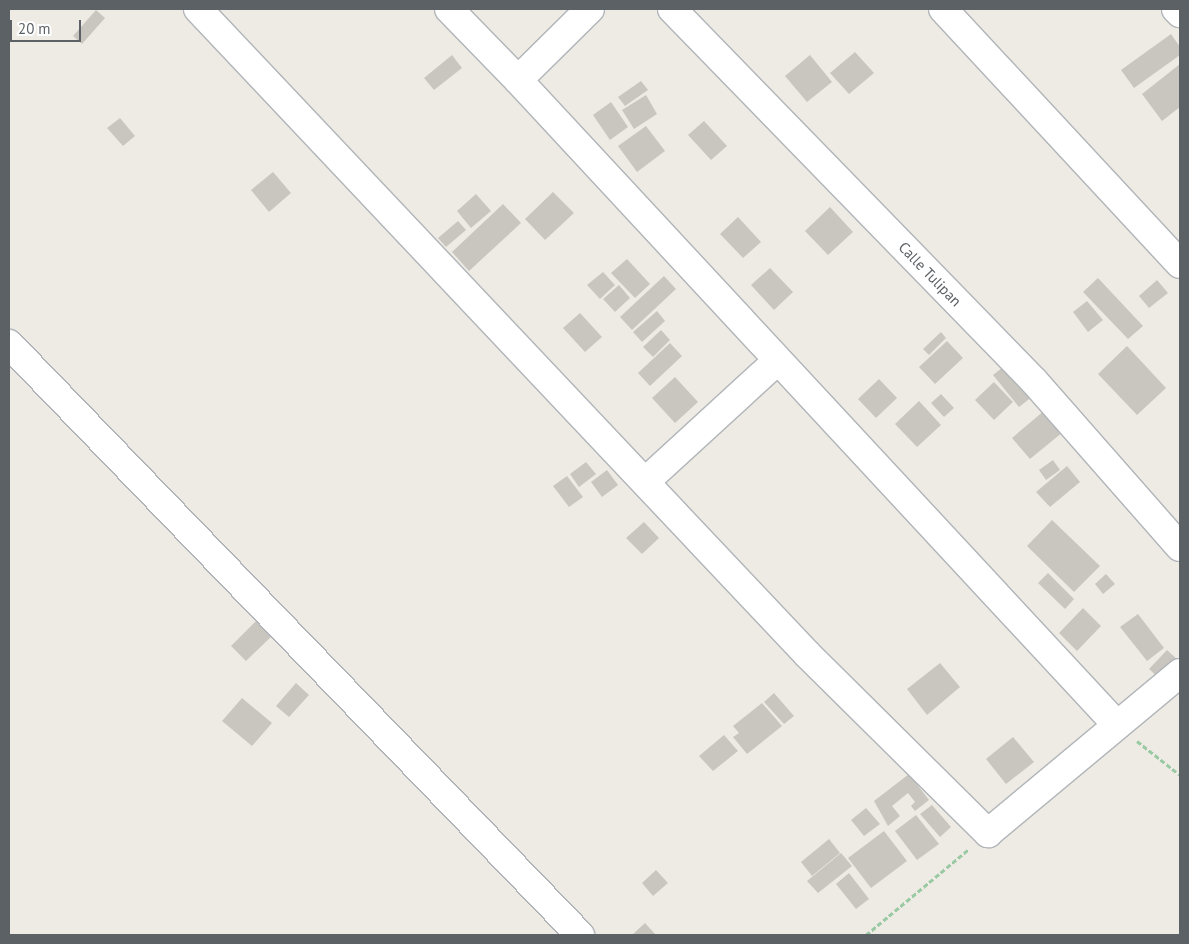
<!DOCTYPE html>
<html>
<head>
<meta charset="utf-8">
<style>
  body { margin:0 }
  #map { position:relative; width:1189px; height:944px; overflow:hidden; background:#eeebe4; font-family:"PT Sans",sans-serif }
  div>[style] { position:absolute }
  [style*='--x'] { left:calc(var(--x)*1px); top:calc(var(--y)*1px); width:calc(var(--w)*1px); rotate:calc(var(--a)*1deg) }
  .building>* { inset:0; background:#c9c6c0 }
  .path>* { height:3px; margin-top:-1.5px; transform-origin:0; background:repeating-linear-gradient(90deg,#9acaa3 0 5px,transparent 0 7.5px) }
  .roads { filter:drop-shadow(1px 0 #b1b5b9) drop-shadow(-1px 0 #b1b5b9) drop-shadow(0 1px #b1b5b9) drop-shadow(0 -1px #b1b5b9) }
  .minor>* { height:28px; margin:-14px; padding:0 14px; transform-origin:14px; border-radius:14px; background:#fff }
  span { translate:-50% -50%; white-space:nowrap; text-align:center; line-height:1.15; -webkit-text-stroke:4px #fff; paint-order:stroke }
  .street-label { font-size:15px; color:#5c6165 }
  .frame { position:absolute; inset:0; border:10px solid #5c6165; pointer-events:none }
  .scale { position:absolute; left:10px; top:20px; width:71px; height:22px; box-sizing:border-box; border:2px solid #5c6165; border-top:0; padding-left:6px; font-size:15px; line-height:18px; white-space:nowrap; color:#5c6165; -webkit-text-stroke:4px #fff; paint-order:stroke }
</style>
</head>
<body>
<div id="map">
  <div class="building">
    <div style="clip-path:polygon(96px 10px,105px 18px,82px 44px,73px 36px)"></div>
    <div style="clip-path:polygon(1171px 34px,1180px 47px,1180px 55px,1134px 88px,1121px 70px)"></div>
    <div style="clip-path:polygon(855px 52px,874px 73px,849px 94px,830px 73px)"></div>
    <div style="clip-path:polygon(452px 55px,462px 68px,434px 90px,424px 78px)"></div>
    <div style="clip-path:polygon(810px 55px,832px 82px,807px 102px,785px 76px)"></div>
    <div style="clip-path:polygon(1180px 64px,1180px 107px,1162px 121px,1142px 94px)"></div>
    <div style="clip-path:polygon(641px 81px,648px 90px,625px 106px,618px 97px)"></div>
    <div style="clip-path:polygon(646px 95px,657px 114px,634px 129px,622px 110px)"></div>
    <div style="clip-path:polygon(611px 102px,628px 127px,610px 140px,593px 115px)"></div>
    <div style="clip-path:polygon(120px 118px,135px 136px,123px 146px,107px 128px)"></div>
    <div style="clip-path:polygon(704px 121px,727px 146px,711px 160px,688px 135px)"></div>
    <div style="clip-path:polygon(646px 126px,665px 151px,637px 172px,618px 146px)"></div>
    <div style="clip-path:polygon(273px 172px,291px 193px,269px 212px,251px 190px)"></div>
    <div style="clip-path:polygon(553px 192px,574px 213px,545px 240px,525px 219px)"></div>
    <div style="clip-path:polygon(476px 194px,491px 211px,471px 228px,457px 211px)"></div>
    <div style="clip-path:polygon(503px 204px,521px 223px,469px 271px,452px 252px)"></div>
    <div style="clip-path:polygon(830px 207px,853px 232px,828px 255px,805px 231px)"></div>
    <div style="clip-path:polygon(738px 217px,761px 242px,743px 258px,720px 234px)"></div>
    <div style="clip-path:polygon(458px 221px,466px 230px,446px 247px,438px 238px)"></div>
    <div style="clip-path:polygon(627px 259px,650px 284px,635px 298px,611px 273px)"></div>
    <div style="clip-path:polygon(770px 268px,793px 292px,774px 310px,751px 285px)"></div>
    <div style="clip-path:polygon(603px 272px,615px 285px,600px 299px,587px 285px)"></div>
    <div style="clip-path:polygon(664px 276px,676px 289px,632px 330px,620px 317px)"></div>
    <div style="clip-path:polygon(1098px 278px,1143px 326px,1128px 339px,1083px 292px)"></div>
    <div style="clip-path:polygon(1157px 280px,1168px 293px,1149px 308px,1139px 296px)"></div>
    <div style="clip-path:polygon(619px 285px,630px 298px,615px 312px,603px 299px)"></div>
    <div style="clip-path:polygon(1087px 301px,1103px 320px,1088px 332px,1073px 312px)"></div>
    <div style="clip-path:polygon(657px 311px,665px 321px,642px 342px,633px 332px)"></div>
    <div style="clip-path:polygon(580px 313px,602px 337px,585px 352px,563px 328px)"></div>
    <div style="clip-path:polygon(661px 330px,670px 340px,653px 357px,643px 347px)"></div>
    <div style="clip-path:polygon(941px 332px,946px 338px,929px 355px,923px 349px)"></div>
    <div style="clip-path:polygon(947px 341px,963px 358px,935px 384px,919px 367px)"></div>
    <div style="clip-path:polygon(670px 343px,682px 356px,650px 386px,638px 373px)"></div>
    <div style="clip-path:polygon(1127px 346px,1166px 388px,1137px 415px,1098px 374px)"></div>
    <div style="clip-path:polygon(1007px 364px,1033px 396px,1019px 407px,993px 375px)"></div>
    <div style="clip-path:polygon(675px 377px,698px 402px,675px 423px,652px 398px)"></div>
    <div style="clip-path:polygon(879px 379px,897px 398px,876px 418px,858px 399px)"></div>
    <div style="clip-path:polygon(994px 382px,1013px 402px,994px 420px,975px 400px)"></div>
    <div style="clip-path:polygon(941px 394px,954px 408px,944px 417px,931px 403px)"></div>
    <div style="clip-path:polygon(919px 401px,941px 425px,917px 447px,895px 424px)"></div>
    <div style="clip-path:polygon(1045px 410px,1063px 432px,1030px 459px,1012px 438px)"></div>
    <div style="clip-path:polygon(1053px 460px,1060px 470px,1046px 480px,1039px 470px)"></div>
    <div style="clip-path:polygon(586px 462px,596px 474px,579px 487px,570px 474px)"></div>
    <div style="clip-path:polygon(1067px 466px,1080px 482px,1050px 507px,1036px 492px)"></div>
    <div style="clip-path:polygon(607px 470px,618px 485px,602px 497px,591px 482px)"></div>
    <div style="clip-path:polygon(567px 476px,583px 497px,569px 507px,553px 486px)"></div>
    <div style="clip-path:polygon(1052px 520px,1100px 566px,1074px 592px,1027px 546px)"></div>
    <div style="clip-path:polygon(644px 522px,659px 538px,642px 554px,626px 538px)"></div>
    <div style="clip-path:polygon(1048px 573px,1074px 599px,1065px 609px,1038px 583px)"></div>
    <div style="clip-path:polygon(1106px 574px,1115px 584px,1103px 594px,1095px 584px)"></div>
    <div style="clip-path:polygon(1083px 608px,1101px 626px,1077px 651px,1059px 633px)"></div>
    <div style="clip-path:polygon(1138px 614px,1164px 648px,1147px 661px,1120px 627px)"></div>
    <div style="clip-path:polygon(257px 620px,273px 635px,246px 661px,231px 646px)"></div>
    <div style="clip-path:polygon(1167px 650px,1179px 661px,1161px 680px,1149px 669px)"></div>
    <div style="clip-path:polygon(940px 663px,960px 687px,927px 715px,907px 689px)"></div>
    <div style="clip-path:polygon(296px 683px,309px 695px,289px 717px,276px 706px)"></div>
    <div style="clip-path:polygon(774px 693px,794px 716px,784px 724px,764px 702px)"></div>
    <div style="clip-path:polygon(242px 698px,272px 723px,252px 746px,222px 721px)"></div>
    <div style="clip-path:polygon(762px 703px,782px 726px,747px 754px,733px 737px,739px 733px,733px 726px)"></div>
    <div style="clip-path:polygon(724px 735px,738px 751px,713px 771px,699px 756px)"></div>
    <div style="clip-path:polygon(1013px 737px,1034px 762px,1006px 784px,986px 759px)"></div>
    <div style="clip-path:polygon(909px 774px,929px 800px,915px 811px,911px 806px,915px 802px,908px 793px,892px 806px,900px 816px,888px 826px,874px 801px)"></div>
    <div style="clip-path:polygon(932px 805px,951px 827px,940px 837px,920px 814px)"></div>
    <div style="clip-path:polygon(866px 808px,880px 824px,864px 836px,851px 820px)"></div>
    <div style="clip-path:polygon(916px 815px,939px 844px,917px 860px,895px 831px)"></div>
    <div style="clip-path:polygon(884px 831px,907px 861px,871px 888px,848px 858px)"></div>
    <div style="clip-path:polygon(829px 839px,840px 853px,812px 876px,801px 862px)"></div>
    <div style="clip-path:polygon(841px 853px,852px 866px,818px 893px,807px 881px)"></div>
    <div style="clip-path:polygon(656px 870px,668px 883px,653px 896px,642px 883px)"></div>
    <div style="clip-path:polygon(849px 873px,869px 899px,856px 909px,836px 884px)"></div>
    <div style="clip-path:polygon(645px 923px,656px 935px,632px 935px)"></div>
  </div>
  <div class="path">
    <div style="--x:1137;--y:741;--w:55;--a:38.3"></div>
    <div style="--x:866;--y:935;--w:134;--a:-39.9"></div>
  </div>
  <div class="roads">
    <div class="minor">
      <div style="--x:198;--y:9;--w:887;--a:46.64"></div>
      <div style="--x:807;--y:654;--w:255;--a:44.7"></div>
      <div style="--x:988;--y:833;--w:250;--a:-39.8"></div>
      <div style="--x:449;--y:9;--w:99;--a:45.8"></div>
      <div style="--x:518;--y:80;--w:880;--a:47.12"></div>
      <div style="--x:672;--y:9;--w:519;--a:45.78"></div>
      <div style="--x:1034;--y:381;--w:221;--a:48.7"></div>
      <div style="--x:943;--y:9;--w:348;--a:47.1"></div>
      <div style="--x:1176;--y:9;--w:6;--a:45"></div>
      <div style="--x:518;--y:80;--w:101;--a:-44.6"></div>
      <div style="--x:9;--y:344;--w:822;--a:45.99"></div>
      <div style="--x:646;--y:481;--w:178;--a:-42.5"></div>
    </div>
  </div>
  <div class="street-label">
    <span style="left:930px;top:274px;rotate:46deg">Calle Tulipan</span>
  </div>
  <div class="frame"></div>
  <div class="scale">20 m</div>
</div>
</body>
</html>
